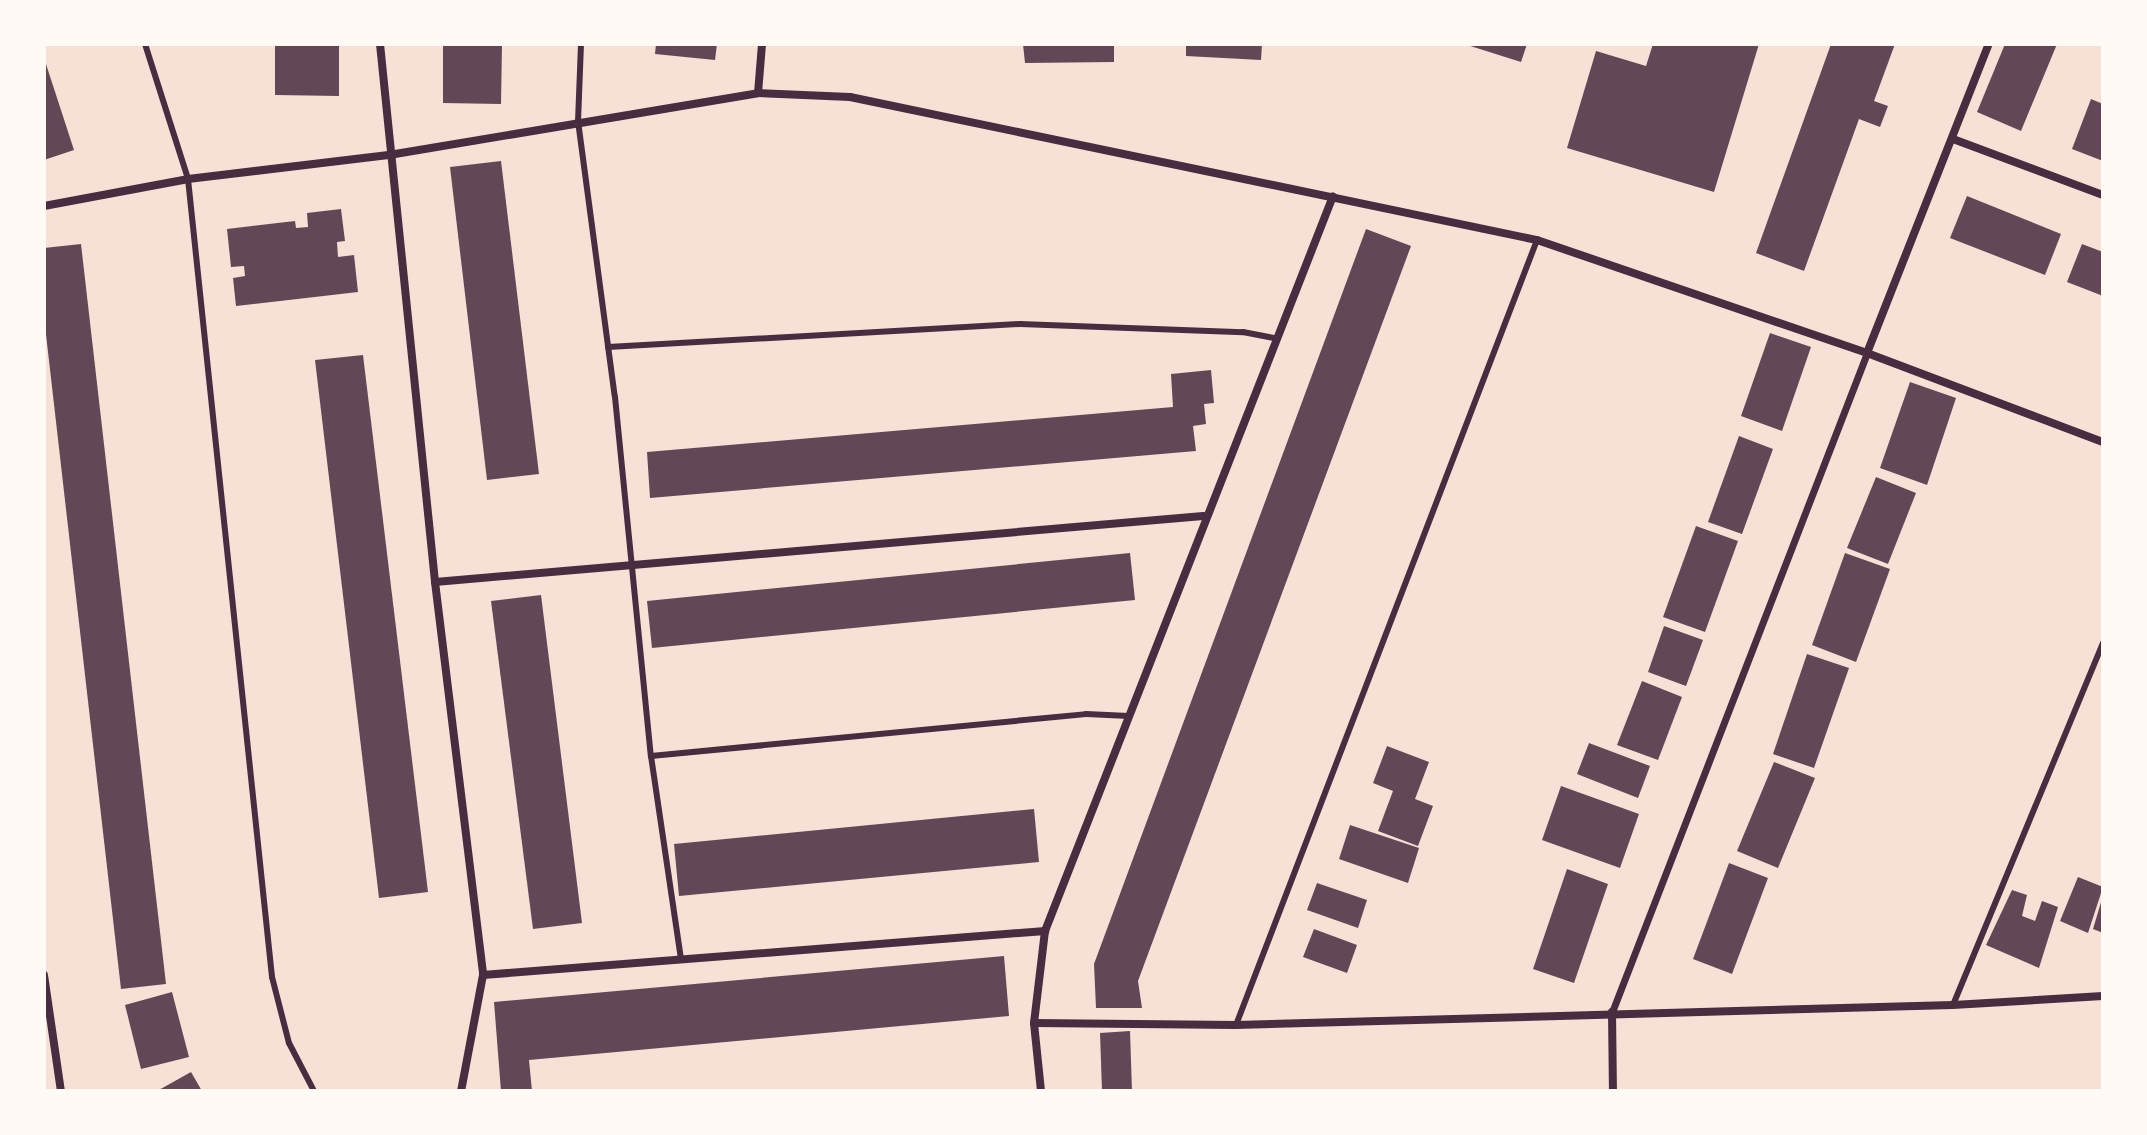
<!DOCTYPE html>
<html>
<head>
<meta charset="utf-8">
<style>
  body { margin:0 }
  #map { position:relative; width:2147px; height:1135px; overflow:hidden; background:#f7e1d7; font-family:Merriweather,serif }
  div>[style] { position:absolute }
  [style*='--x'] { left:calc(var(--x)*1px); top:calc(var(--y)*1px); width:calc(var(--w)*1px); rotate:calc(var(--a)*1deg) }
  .building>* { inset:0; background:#644757 }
  .service>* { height:6px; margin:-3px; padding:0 3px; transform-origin:3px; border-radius:3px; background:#4a2c40 }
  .pedestrian>* { height:7px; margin:-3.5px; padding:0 3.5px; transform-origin:3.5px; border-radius:3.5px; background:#4a2c40 }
  .minor>* { height:8px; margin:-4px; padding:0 4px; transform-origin:4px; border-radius:4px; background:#4a2c40 }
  span { translate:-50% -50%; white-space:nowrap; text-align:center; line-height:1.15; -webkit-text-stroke:7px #fffaf5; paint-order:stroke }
  .frame { position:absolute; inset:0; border:46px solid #fffaf5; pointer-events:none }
</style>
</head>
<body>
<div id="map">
  <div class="building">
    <div style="clip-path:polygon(275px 44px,339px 44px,339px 96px,275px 95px)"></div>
    <div style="clip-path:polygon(443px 44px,502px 44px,501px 104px,443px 103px)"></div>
    <div style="clip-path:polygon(656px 44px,717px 44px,715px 60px,655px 54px)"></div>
    <div style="clip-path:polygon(1023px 44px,1114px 44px,1114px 62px,1025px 63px)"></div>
    <div style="clip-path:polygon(1186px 44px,1262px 44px,1261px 60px,1186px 56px)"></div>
    <div style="clip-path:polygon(1464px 44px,1527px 44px,1521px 62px)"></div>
    <div style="clip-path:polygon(1653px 44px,1759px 44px,1714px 192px,1567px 148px,1596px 51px,1646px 66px)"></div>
    <div style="clip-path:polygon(1831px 44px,1895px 44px,1874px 101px,1888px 106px,1880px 127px,1859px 119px,1804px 271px,1756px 253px)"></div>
    <div style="clip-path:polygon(2005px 44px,2057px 44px,2021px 131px,1977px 112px)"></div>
    <div style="clip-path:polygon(44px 58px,74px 150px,44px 160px)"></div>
    <div style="clip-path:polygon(2091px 99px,2103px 104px,2103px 161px,2072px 149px)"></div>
    <div style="clip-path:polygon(501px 161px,539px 474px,487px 480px,450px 167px)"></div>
    <div style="clip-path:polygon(1967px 196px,2061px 234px,2045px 275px,1950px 238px)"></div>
    <div style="clip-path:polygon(341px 209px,345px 241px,337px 242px,338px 257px,354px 255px,358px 292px,236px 306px,233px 278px,245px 276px,244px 266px,231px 267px,227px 229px,295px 221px,296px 228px,308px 227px,307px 213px)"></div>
    <div style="clip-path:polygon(1366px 229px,1411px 246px,1138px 981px,1142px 1008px,1096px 1008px,1094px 964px)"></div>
    <div style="clip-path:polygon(81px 244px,166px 984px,121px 989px,44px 317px,44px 248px)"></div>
    <div style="clip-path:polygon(2082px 244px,2103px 252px,2103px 296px,2067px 282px)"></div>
    <div style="clip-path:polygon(1770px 333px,1811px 347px,1782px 431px,1741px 416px)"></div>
    <div style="clip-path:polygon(363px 355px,428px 892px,379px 898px,315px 360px)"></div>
    <div style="clip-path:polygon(1211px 370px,1214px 403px,1204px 404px,1206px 424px,1193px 426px,1196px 451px,650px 498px,647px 452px,1173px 407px,1171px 374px)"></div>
    <div style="clip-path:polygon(1910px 382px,1956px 398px,1927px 485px,1880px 468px)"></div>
    <div style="clip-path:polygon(1739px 436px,1773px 449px,1742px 534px,1708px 522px)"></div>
    <div style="clip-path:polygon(1876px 477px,1916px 493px,1888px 564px,1847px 548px)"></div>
    <div style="clip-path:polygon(1696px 526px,1738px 541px,1705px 632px,1663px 617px)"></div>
    <div style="clip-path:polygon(1130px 553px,1135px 600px,652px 648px,647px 601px)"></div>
    <div style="clip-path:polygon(1845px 553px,1890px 569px,1856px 662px,1812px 645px)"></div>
    <div style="clip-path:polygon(541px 595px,582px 923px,533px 929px,491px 601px)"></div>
    <div style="clip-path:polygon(1664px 626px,1703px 640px,1686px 686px,1648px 672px)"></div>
    <div style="clip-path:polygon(1807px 654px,1849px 668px,1814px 768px,1773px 754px)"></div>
    <div style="clip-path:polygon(1642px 681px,1682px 697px,1658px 760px,1617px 745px)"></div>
    <div style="clip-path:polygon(1589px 743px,1650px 766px,1638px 798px,1577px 774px)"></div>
    <div style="clip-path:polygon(1387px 746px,1429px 762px,1415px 799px,1433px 806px,1418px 846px,1378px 831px,1393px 791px,1373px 783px)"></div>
    <div style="clip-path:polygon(1774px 762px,1815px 778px,1778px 868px,1737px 851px)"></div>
    <div style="clip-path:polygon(1561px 786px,1639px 814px,1620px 868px,1542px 840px)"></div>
    <div style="clip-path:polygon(1034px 809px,1039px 862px,679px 896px,674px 844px)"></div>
    <div style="clip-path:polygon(1350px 825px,1419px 848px,1408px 883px,1339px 859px)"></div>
    <div style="clip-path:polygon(1729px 863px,1768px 878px,1732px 974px,1693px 959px)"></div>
    <div style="clip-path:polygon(1567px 869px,1608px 884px,1574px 983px,1533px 969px)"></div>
    <div style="clip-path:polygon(2078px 877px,2103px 887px,2088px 933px,2060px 921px)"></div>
    <div style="clip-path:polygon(1317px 883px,1367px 900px,1358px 928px,1307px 910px)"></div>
    <div style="clip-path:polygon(2012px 890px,2027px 895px,2022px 916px,2035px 921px,2042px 901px,2058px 907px,2039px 968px,1986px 945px)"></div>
    <div style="clip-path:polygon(2102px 899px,2103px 899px,2103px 933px,2093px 929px)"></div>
    <div style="clip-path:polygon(1314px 929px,1357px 945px,1347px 973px,1303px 957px)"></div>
    <div style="clip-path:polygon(1004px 956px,1009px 1016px,529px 1060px,532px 1091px,501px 1091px,494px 1002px)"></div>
    <div style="clip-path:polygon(172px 992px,189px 1057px,141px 1069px,125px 1005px)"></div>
    <div style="clip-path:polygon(1130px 1031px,1132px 1091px,1102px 1091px,1100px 1033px)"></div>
    <div style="clip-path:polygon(191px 1072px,202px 1091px,157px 1091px)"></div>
  </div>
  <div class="service">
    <div style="--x:145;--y:44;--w:142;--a:72.3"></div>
    <div style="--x:188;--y:179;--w:802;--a:83.99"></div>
    <div style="--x:272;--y:977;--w:68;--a:75.6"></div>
    <div style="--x:289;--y:1043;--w:54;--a:62.5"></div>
    <div style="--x:581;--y:44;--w:77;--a:92.2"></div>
    <div style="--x:578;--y:121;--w:278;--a:82.4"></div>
    <div style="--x:615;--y:397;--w:361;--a:84.3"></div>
    <div style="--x:651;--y:756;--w:206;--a:81.6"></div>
    <div style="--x:608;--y:347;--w:413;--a:-3.2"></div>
    <div style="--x:1020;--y:324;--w:223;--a:2.1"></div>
    <div style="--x:1243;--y:332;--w:33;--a:11"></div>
    <div style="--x:651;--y:756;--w:437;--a:-5.5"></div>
    <div style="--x:1086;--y:714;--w:43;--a:2.7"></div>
    <div style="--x:1953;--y:1005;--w:392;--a:-67.5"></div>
    <div style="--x:1236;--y:1025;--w:841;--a:-69.02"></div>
  </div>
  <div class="pedestrian">
    <div style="--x:1612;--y:1012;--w:707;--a:-68.85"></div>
  </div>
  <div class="minor">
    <div style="--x:380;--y:44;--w:541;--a:84.16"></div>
    <div style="--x:435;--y:582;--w:396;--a:83"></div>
    <div style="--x:483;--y:975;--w:118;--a:100.7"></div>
    <div style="--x:758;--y:93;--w:49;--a:-85.3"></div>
    <div style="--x:1953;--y:139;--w:160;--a:20.5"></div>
    <div style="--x:44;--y:206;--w:147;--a:-10.6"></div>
    <div style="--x:188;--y:179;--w:202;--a:-6.8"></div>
    <div style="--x:389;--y:155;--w:374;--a:-9.5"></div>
    <div style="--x:758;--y:93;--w:92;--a:2.5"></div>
    <div style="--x:850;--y:97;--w:702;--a:11.76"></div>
    <div style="--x:1537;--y:240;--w:349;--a:18.9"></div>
    <div style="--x:1867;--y:353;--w:252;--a:20.7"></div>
    <div style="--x:1867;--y:353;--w:332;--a:-68.5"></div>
    <div style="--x:435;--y:582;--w:771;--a:-4.91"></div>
    <div style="--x:44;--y:975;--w:117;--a:81.7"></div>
    <div style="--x:483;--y:975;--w:564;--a:-4.48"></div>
    <div style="--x:1612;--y:1012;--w:79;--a:89.3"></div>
    <div style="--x:1034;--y:1023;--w:202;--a:0.6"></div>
    <div style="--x:1236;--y:1025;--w:717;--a:-1.6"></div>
    <div style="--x:1953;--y:1005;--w:150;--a:-3.4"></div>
    <div style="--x:1041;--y:1091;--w:68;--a:-95.9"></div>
    <div style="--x:1034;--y:1023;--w:93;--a:-83.2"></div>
    <div style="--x:1045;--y:931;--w:789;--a:-68.6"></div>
  </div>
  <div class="frame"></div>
</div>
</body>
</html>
